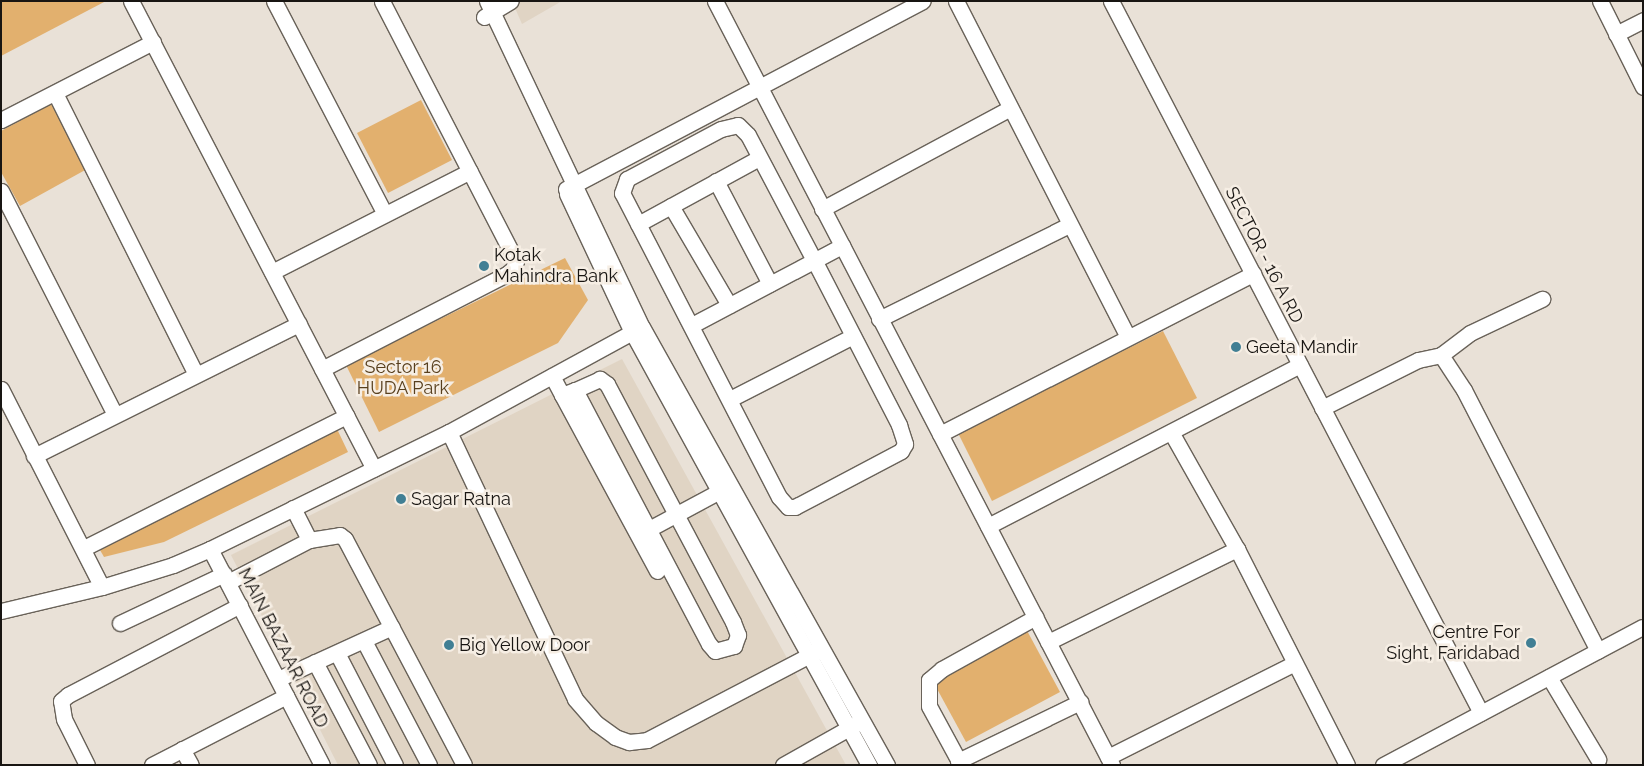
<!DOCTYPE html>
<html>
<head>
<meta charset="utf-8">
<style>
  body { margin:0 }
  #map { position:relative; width:1644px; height:766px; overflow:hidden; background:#e9e1d7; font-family:Raleway,sans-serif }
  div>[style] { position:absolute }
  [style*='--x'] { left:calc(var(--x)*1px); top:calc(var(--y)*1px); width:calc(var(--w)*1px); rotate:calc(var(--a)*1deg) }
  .built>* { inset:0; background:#e0d4c4 }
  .green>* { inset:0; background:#e2b06e }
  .roads { filter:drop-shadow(1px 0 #696259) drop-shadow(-1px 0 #696259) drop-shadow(0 1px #696259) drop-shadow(0 -1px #696259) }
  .minor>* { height:15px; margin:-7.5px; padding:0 7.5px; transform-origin:7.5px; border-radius:7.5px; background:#fff }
  .dots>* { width:14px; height:14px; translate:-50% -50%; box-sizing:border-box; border:2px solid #f6eee4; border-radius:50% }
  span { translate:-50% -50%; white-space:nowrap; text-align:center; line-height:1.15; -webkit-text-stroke:5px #f6eee4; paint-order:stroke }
  .street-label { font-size:18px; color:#181512 }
  .poi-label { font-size:18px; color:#181512 }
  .left { translate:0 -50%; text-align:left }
  .right { translate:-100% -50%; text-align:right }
  .park-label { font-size:18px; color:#583f1d }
  .frame { position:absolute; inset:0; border:2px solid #181512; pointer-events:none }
</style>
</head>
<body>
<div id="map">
  <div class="built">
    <div style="clip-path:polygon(512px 1px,562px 1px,522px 24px)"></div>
    <div style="clip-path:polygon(622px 359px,846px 765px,338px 765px,231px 555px)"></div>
  </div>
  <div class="green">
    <div style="clip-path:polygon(1px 1px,106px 1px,1px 56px)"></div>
    <div style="clip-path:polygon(421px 100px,452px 160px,388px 193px,357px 133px)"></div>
    <div style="clip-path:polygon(51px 104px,87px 169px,20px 206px,1px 172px,1px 131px)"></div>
    <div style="clip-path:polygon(565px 258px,588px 300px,558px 343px,379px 432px,346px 365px)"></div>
    <div style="clip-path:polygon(1163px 331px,1197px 398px,992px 501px,958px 433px)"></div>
    <div style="clip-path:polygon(337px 429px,348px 452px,164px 542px,104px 557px,100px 550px)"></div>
    <div style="clip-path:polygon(1024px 625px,1060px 692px,966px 742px,930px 676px)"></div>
  </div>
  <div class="roads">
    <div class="minor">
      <div style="--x:131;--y:1;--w:527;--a:62.56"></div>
      <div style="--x:274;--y:1;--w:240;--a:62.5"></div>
      <div style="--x:487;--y:1;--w:361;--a:64.6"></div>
      <div style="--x:642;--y:327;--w:502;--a:60.78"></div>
      <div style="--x:715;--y:1;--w:861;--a:62.54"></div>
      <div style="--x:956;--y:1;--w:377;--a:62.9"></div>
      <div style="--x:1111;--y:1;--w:802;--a:62.54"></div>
      <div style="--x:1600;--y:1;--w:96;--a:63.4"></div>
      <div style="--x:484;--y:17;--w:31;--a:-31"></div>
      <div style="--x:1616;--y:34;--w:30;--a:-27"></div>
      <div style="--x:55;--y:93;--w:315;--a:63.4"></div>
      <div style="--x:1;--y:120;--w:171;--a:-27.2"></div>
      <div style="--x:738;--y:125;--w:14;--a:45"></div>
      <div style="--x:748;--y:135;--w:141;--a:62.2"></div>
      <div style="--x:814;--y:260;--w:186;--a:62.7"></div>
      <div style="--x:899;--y:425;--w:20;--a:72"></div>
      <div style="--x:905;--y:444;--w:8;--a:120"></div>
      <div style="--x:901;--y:451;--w:120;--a:152.2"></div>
      <div style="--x:795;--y:507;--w:7;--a:180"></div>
      <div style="--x:788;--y:507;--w:13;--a:-132"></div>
      <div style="--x:779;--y:497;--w:342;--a:-117.3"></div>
      <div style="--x:622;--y:193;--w:15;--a:-70"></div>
      <div style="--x:627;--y:179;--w:106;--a:-28"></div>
      <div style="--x:721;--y:129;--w:17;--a:-13"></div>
      <div style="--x:716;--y:181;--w:116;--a:62.3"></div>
      <div style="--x:566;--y:189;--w:403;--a:-27.8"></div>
      <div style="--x:1;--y:191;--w:251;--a:63"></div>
      <div style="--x:567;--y:194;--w:153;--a:64.8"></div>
      <div style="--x:632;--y:332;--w:494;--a:61.3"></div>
      <div style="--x:671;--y:206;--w:115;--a:59.6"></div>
      <div style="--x:822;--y:209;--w:213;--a:-28.2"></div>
      <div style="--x:638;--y:224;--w:138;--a:-28.6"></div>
      <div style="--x:272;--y:272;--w:222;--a:-27"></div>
      <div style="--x:879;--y:319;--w:212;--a:-26.3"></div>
      <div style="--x:692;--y:325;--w:170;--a:-27.8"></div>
      <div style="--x:1441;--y:355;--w:36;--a:-37"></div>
      <div style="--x:1470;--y:333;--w:80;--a:-25.3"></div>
      <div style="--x:322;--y:369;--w:208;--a:-27.2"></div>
      <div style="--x:507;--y:274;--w:8;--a:-40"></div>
      <div style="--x:513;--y:269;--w:9;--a:-69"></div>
      <div style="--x:516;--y:261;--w:292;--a:-117.3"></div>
      <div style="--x:552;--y:376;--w:21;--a:62"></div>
      <div style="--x:562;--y:395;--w:14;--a:-21"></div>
      <div style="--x:575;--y:390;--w:287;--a:62.2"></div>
      <div style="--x:709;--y:644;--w:9;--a:49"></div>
      <div style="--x:715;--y:651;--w:20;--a:-15"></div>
      <div style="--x:734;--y:646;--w:12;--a:-70"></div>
      <div style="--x:738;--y:635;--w:14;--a:-111"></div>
      <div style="--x:733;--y:622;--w:269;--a:-117.9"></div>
      <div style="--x:607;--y:384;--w:9;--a:-144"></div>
      <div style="--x:600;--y:379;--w:27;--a:156"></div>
      <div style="--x:1;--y:389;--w:222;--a:63"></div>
      <div style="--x:562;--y:395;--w:200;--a:61.6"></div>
      <div style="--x:730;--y:399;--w:138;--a:-27.1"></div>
      <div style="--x:1322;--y:408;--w:107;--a:-26.6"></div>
      <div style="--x:1418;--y:360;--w:24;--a:-12"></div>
      <div style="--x:1441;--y:355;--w:42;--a:56.7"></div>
      <div style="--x:1464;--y:390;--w:293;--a:62.8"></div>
      <div style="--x:449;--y:432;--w:295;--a:64.7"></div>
      <div style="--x:575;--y:699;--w:32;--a:49"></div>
      <div style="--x:596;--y:723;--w:24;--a:36"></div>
      <div style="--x:615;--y:737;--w:15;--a:20"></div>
      <div style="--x:629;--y:742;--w:18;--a:-6"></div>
      <div style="--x:647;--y:740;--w:192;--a:-27.6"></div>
      <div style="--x:1171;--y:432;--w:134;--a:60.6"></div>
      <div style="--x:1237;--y:549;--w:242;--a:63"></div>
      <div style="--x:940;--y:434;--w:352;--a:-27.1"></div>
      <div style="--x:34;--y:456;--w:296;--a:-26.5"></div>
      <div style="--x:293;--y:508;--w:36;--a:63"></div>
      <div style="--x:988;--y:526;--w:351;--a:-27.3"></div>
      <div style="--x:647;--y:530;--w:93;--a:-28.2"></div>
      <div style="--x:84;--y:548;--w:294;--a:-26.7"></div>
      <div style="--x:210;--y:549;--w:243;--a:62.6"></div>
      <div style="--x:228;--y:582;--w:91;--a:-27.4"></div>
      <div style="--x:309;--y:540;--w:31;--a:-9"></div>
      <div style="--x:340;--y:535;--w:6;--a:39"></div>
      <div style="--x:345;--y:539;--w:255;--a:62.2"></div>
      <div style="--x:1;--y:611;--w:104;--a:-13.4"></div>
      <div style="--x:102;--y:587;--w:74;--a:-17.2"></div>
      <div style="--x:173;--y:565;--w:40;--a:-23.4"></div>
      <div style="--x:210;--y:549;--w:266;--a:-26.1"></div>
      <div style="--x:449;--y:432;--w:217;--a:-28.6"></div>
      <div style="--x:120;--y:623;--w:115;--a:-25.2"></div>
      <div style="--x:364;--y:641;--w:140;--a:62.3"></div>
      <div style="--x:1048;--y:642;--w:211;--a:-26.2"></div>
      <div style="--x:337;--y:653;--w:126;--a:62.6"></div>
      <div style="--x:315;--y:662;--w:116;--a:62.3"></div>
      <div style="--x:1549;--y:677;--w:96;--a:59.1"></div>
      <div style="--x:278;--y:679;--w:125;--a:-24.5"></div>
      <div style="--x:182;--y:749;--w:18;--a:61"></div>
      <div style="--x:1108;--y:757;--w:209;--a:-26.7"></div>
      <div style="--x:958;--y:761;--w:136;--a:-25.8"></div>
      <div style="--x:87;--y:765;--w:51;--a:-116.6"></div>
      <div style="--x:64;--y:719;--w:18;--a:-99"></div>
      <div style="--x:61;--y:701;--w:9;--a:-41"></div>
      <div style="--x:68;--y:695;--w:194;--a:-27.6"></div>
      <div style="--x:152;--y:765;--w:151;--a:-27.2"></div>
      <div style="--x:783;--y:765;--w:84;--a:-29.3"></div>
      <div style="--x:961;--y:765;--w:67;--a:-118.5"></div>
      <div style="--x:929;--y:706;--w:26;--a:-90"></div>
      <div style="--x:929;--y:680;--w:17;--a:-40"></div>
      <div style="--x:942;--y:669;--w:107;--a:-29"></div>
      <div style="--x:1383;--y:765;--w:294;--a:-28"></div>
    </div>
  </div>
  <div class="dots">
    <div style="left:484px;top:266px;background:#417f94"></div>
    <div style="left:1236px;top:347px;background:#417f94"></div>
    <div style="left:401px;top:499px;background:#417f94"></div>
    <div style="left:1531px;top:643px;background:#417f94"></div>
    <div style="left:449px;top:645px;background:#417f94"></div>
  </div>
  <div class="street-label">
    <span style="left:1264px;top:255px;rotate:63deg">SECTOR - 16 A RD</span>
    <span style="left:283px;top:648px;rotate:63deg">MAIN BAZAAR ROAD</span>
  </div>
  <div class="poi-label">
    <span class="left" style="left:494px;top:266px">Kotak<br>Mahindra Bank</span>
    <span class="left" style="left:1246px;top:347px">Geeta Mandir</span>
    <span class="left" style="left:411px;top:499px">Sagar Ratna</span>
    <span class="right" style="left:1520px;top:643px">Centre For<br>Sight, Faridabad</span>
    <span class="left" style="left:459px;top:645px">Big Yellow Door</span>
  </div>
  <div class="park-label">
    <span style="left:403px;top:378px">Sector 16<br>HUDA Park</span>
  </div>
  <div class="frame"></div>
</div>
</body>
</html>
